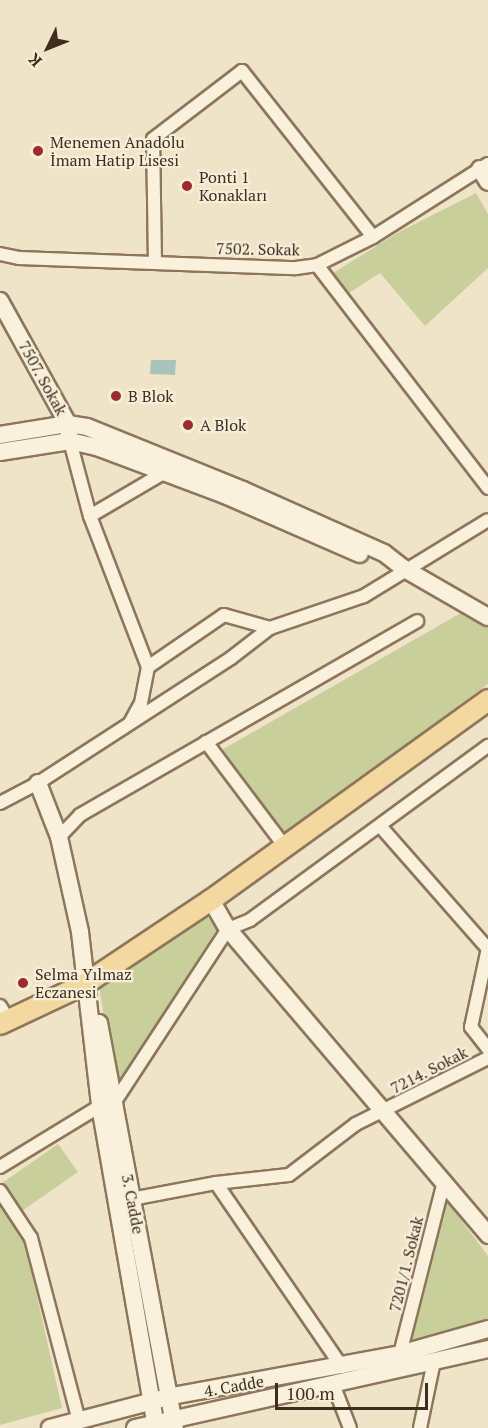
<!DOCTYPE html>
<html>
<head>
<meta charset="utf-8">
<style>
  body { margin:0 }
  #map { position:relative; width:488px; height:1428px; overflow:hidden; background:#f0e4c8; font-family:"PT Serif",serif }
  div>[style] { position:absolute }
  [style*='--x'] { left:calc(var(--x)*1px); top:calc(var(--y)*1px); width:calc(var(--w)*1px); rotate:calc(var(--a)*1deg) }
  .green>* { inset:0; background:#c9cf9b }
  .water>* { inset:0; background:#a9c4bc }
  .roads { filter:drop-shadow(2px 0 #8d765c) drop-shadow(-2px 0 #8d765c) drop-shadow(0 2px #8d765c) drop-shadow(0 -2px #8d765c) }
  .street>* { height:12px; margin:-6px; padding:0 6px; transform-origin:6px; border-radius:6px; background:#faf1dc }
  .secondary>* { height:16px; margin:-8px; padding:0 8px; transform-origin:8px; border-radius:8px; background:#faf1dc }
  .primary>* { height:20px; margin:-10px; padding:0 10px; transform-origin:10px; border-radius:10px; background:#f3d9a0 }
  .dots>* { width:16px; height:16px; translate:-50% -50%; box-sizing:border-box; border:3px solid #f7eed8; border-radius:50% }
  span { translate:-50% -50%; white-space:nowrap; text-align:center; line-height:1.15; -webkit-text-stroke:4.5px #f7eed8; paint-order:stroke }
  .poi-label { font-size:16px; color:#3d2e20 }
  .left { translate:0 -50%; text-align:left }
  .street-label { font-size:16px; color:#3d2e20 }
  .north { position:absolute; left:18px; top:18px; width:60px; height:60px; -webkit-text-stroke:4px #f7eed8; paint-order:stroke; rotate:227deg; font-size:16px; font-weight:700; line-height:24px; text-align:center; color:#3d2e20 }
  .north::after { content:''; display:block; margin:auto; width:21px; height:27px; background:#3d2e20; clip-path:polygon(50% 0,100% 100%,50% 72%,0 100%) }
  .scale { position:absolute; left:275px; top:1383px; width:153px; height:27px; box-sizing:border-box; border:3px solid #3d2e20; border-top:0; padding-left:8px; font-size:18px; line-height:21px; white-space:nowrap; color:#3d2e20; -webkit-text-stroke:4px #f7eed8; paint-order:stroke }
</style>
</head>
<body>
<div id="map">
  <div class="green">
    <div style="clip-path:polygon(476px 193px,488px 214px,488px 268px,425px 326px,380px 273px,349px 293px,333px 273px,399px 232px)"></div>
    <div style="clip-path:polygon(466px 610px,488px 627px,488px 684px,285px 833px,220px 751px)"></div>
    <div style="clip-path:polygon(204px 913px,217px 929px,116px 1086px,99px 987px)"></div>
    <div style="clip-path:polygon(58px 1144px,78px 1172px,22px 1211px,2px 1183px)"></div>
    <div style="clip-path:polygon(445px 1198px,488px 1256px,488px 1325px,420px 1343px,411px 1337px)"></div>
    <div style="clip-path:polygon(0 1206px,24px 1238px,62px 1408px,0 1425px)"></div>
  </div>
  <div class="water">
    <div style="clip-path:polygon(151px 360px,176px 360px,175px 375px,150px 374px)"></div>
  </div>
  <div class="roads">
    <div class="street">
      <div style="--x:0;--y:254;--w:19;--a:12"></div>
      <div style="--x:19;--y:258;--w:277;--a:2.1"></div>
      <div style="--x:296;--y:268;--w:21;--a:-8"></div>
      <div style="--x:317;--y:265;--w:63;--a:-26.6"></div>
      <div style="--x:373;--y:237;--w:136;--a:-32.4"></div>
      <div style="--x:155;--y:263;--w:124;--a:-90.9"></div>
      <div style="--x:153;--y:139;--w:112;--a:-37.4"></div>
      <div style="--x:242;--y:71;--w:211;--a:51.7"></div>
      <div style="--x:317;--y:265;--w:281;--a:52.5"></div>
      <div style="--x:70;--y:441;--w:78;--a:75.1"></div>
      <div style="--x:90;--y:516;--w:162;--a:69"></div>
      <div style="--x:148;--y:667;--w:37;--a:101"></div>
      <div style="--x:141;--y:703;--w:21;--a:119"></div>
      <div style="--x:90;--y:516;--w:87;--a:-30.4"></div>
      <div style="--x:148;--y:667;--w:92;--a:-34.4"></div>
      <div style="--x:224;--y:615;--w:48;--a:15.8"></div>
      <div style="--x:206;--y:742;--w:131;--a:53"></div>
      <div style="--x:0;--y:803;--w:43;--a:-27.8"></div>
      <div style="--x:38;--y:783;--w:230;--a:-32.9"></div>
      <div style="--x:231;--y:658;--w:49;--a:-37.6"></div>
      <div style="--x:270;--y:628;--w:99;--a:-18.8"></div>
      <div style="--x:364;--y:596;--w:145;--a:-31.5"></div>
      <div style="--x:381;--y:827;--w:162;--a:48.7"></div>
      <div style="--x:59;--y:837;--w:30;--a:-46"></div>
      <div style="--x:80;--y:815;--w:389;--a:-29.9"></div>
      <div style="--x:488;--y:948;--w:81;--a:102.1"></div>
      <div style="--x:471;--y:1027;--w:28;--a:52"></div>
      <div style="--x:0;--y:1006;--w:15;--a:58"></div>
      <div style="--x:0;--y:1167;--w:117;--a:-31.4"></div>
      <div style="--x:100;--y:1106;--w:14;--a:-12"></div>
      <div style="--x:114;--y:1103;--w:208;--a:-56.8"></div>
      <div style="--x:228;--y:929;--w:24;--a:-22"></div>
      <div style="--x:250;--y:920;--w:295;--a:-36.2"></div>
      <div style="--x:216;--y:1183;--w:73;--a:-6.3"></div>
      <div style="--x:289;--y:1175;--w:84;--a:-37.3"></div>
      <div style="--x:356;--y:1124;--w:148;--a:-26.6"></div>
      <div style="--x:0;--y:1191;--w:56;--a:56.6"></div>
      <div style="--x:31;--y:1238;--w:189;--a:75.3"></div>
      <div style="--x:126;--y:1200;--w:92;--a:-10.7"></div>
      <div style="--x:216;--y:1183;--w:223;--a:55.6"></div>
      <div style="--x:400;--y:1354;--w:179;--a:-75.7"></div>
      <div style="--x:333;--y:1384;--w:47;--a:68.9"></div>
      <div style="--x:420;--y:1428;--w:68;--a:-78.2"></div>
    </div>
    <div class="secondary">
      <div style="--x:480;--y:169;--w:15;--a:58"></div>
      <div style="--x:0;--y:301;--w:141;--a:61.1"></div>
      <div style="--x:68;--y:424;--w:10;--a:84"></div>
      <div style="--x:0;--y:435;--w:69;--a:-9.2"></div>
      <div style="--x:68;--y:424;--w:19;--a:9"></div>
      <div style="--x:87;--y:427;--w:168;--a:22"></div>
      <div style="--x:243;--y:490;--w:154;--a:24.1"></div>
      <div style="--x:384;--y:553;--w:24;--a:38"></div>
      <div style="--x:403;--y:568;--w:98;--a:30"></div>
      <div style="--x:0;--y:452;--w:71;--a:-8.9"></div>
      <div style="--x:70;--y:441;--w:28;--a:13"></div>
      <div style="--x:97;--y:447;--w:137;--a:20.6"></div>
      <div style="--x:225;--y:495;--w:147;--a:23.6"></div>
      <div style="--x:38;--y:783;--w:58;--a:68.7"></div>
      <div style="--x:59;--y:837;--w:97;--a:77.5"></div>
      <div style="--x:80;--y:932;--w:175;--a:83.4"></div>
      <div style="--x:100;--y:1106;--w:327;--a:80.1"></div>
      <div style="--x:211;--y:900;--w:34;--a:60"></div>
      <div style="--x:228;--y:929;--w:402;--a:49.6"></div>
      <div style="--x:99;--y:1023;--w:412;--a:79.4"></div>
      <div style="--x:50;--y:1428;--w:126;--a:-14.7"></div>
      <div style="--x:172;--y:1396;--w:232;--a:-10.4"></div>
      <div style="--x:400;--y:1354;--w:91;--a:-15.9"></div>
      <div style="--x:135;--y:1428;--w:362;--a:-12.6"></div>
    </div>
    <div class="primary">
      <div style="--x:0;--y:1024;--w:94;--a:-25.2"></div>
      <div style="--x:85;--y:984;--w:151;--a:-33.7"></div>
      <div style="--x:211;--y:900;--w:342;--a:-35.8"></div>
    </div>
  </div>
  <div class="dots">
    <div style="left:38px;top:151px;background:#9e2a2b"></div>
    <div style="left:187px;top:186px;background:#9e2a2b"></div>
    <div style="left:116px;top:396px;background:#9e2a2b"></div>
    <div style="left:188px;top:425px;background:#9e2a2b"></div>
    <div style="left:23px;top:983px;background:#9e2a2b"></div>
  </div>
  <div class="poi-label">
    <span class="left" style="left:50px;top:151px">Menemen Anadolu<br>İmam Hatip Lisesi</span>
    <span class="left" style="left:199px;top:186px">Ponti 1<br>Konakları</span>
    <span class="left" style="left:128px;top:396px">B Blok</span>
    <span class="left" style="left:200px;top:425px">A Blok</span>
    <span class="left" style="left:35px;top:983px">Selma Yılmaz<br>Eczanesi</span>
  </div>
  <div class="street-label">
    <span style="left:258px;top:249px;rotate:1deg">7502. Sokak</span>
    <span style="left:43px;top:378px;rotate:61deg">7507. Sokak</span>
    <span style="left:429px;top:1070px;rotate:-27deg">7214. Sokak</span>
    <span style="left:133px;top:1204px;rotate:79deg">3. Cadde</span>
    <span style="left:406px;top:1264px;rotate:-76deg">7201/1. Sokak</span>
    <span style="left:234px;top:1386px;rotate:-10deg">4. Cadde</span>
  </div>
  <div class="north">K</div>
  <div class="scale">100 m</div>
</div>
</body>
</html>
